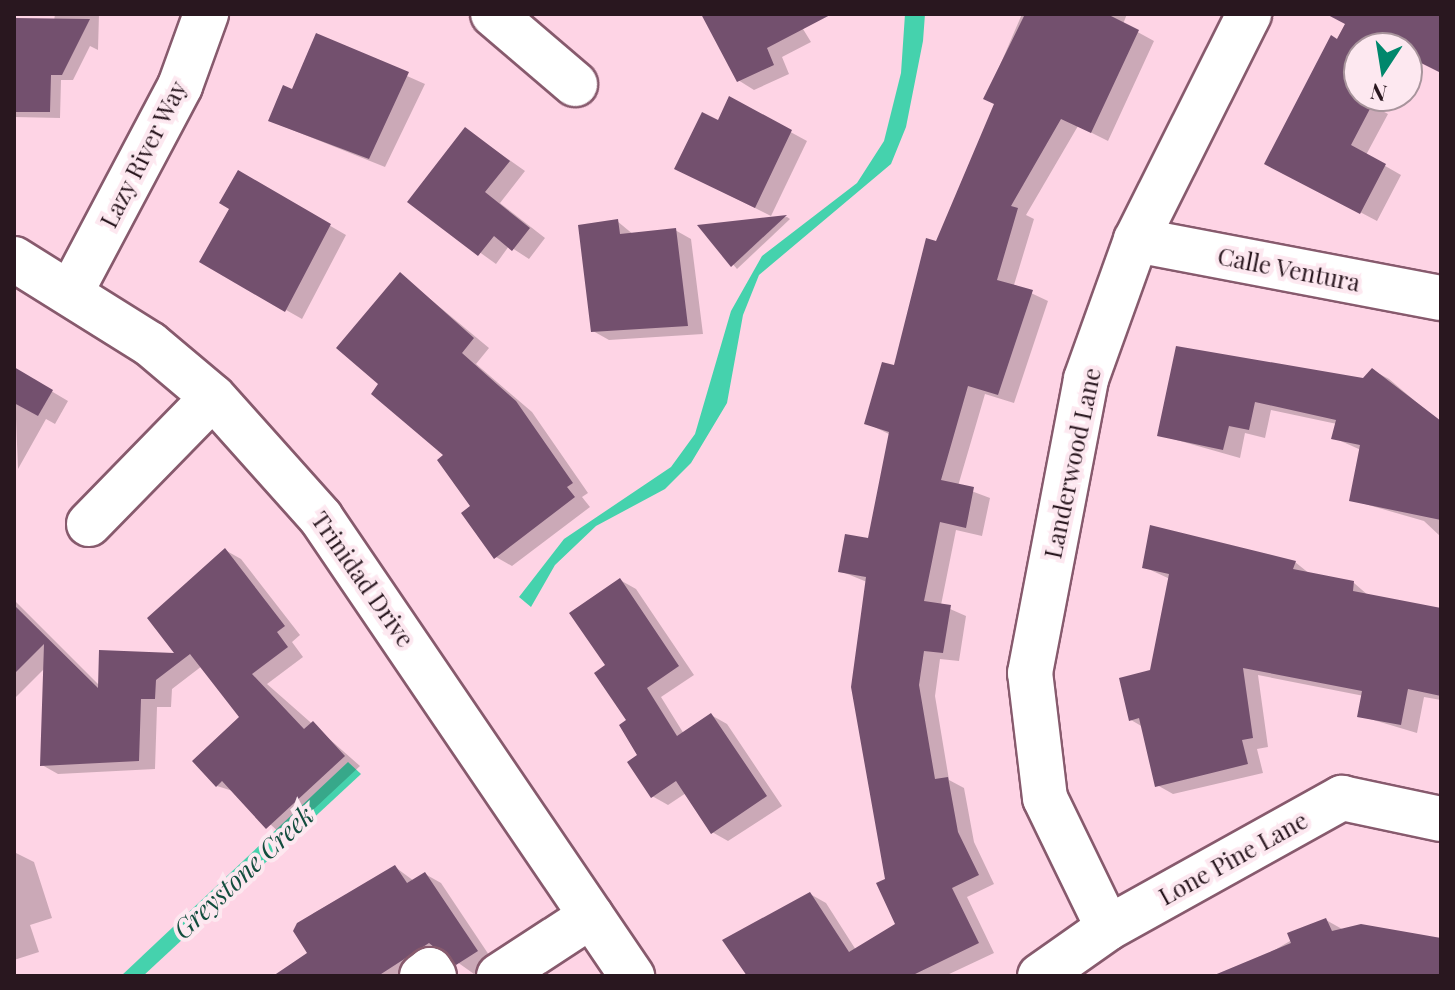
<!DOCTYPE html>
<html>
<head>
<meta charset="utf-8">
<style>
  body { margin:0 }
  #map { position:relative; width:1455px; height:990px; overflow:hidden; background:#fed4e5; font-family:"Playfair Display",serif }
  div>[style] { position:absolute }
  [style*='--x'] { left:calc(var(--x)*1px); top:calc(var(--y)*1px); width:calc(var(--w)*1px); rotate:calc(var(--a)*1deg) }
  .water>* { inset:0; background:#45d2ad }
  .shadow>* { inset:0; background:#0003 }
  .building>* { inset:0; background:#73506e }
  .roads { filter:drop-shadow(2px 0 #875a6d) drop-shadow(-2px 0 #875a6d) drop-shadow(0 2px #875a6d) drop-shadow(0 -2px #875a6d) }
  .minor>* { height:44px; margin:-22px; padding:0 22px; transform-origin:22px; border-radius:22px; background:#fff }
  span { translate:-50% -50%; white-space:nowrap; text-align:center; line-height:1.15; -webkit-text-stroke:8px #fde8f0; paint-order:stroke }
  .street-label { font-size:24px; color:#29171f }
  .water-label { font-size:26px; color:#134d3e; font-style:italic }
  .frame { position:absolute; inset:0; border:16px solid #29171f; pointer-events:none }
  .north { position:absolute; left:1343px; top:32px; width:80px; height:80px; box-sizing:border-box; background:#fde8f0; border:2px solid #a8949c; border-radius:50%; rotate:192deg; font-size:22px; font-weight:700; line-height:32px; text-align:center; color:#29171f }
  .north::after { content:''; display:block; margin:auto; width:28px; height:36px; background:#00876c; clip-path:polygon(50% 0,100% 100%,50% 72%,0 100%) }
</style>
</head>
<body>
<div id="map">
  <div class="water">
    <div style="clip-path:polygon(905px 14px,925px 14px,923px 41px,906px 127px,891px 164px,759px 275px,743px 315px,727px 403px,691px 463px,665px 489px,596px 526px,555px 565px,531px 607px,519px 597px,564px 539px,671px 467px,695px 434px,731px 311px,762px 256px,857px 183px,884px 141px,901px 73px)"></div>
    <div style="clip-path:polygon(348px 762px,361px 774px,143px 976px,121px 976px)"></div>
  </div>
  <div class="shadow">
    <div style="clip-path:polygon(55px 14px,99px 14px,98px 50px,90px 46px,73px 80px,61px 80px,60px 118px,14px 117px,14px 21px,54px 21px)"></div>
    <div style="clip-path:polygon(703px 14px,823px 14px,803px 29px,811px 42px,782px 57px,789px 74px,754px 90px,738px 80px)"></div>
    <div style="clip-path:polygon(1022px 14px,1127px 14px,1123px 24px,1154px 41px,1108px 141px,1078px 126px,1026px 215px,1034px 219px,1014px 285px,1048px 301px,1014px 403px,985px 394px,958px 486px,990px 498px,982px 536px,956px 530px,941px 605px,966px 616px,959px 661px,940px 659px,935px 696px,949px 780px,964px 788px,974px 842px,994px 884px,967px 897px,994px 953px,945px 976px,748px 976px,810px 894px,826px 903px,856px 950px,898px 924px,887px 880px,867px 582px,840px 571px,870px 541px,891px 435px,866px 423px,895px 368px,996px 104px,986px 98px)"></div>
    <div style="clip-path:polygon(1351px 14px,1441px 14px,1441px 72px,1407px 48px,1359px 48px,1359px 96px,1383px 96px,1377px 108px,1388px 114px,1366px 155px,1401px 175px,1377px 221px,1267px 163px)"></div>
    <div style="clip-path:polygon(317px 36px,425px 84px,385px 167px,270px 121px,293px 92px)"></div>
    <div style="clip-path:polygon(730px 99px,807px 141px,771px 216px,693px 177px)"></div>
    <div style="clip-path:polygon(465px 129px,525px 171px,500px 203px,545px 238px,529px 259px,509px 246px,496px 264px,410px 202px)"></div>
    <div style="clip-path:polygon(239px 173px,346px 235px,302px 319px,202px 262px,231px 208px)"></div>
    <div style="clip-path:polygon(790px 219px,737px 269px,701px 227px,787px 217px)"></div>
    <div style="clip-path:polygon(617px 221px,634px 235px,675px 230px,691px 239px,703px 334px,609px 340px,593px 331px)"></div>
    <div style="clip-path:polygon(400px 274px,489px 348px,476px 364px,532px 412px,588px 493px,582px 497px,590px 507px,512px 566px,496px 557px,447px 455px,381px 384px)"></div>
    <div style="clip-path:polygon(1178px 348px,1364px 380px,1372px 370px,1389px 379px,1441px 423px,1441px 537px,1424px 521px,1351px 500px,1361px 450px,1334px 438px,1337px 424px,1271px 410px,1265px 438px,1245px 433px,1240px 458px,1159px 435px)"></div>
    <div style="clip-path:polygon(14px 369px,68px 401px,55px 424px,46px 419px,18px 469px)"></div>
    <div style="clip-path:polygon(225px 550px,241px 559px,300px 635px,292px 642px,303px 657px,267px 684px,360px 766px,284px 837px,236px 792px,217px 786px,242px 717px,202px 666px,172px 689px,171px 707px,157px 707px,155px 769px,58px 774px,42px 765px,45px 668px,14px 699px,14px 600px,100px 686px,179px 655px)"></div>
    <div style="clip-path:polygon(1295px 562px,1310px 574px,1354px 583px,1369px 596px,1441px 610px,1441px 700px,1424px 697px,1417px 733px,1360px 716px,1364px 696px,1258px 675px,1268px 747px,1257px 749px,1263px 773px,1173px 794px,1157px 785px,1143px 727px,1131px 720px,1151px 672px,1170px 579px,1144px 567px)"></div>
    <div style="clip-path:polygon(620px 580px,636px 589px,694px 675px,661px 697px,684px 734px,711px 715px,727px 724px,782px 806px,728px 841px,712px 832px,686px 793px,668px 805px,652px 796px,608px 666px)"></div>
    <div style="clip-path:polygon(14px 852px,34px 862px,52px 918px,30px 925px,39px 952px,14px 960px)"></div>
    <div style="clip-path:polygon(395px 867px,414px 881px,425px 874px,441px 883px,493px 961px,474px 974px,443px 952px,406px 976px,277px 976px,310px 954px,295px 931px,314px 913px)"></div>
    <div style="clip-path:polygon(1326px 920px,1342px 929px,1441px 940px,1441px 976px,1230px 976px)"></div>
  </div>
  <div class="building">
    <div style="clip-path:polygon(701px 14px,832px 14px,767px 48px,774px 65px,737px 82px)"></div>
    <div style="clip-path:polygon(1025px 14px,1107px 14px,1139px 30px,1091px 133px,1061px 119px,1011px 206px,1018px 208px,997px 280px,1033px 290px,998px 395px,968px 386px,941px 480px,974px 487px,966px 528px,940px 522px,924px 601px,951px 605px,943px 653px,924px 651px,919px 685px,935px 779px,948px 777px,958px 832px,979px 875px,952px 888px,979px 943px,911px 976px,747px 976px,722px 940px,810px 892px,849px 952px,895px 924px,876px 883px,885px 879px,851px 687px,866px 577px,838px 572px,845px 534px,868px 538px,889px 432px,864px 424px,882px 362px,894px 365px,926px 238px,936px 241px,994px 104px,983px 99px)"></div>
    <div style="clip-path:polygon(1326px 14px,1441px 14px,1441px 73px,1407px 56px,1407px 48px,1359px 48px,1359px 96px,1373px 103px,1351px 145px,1386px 164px,1360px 214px,1264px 164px,1331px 35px,1337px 39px,1345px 24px)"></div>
    <div style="clip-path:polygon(14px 18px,90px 19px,62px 75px,51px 75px,50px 112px,14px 112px)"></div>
    <div style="clip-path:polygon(316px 33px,409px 72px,369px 159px,268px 121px,283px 85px,292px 89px)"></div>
    <div style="clip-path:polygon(729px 96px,792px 130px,755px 208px,674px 169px,702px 112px,718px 120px)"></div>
    <div style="clip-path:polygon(465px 127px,510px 161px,485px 192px,530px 228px,512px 251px,494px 236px,478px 256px,407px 202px)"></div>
    <div style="clip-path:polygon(238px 170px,331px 224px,285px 312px,199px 262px,229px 209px,219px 203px)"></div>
    <div style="clip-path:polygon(787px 215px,731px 267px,697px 225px)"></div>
    <div style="clip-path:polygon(618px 219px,620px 234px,676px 228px,688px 326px,591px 332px,578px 225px)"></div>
    <div style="clip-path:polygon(400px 272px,474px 338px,462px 353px,516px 401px,573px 483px,567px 487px,575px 497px,494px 559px,461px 513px,470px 506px,437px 460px,443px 455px,371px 394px,378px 384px,336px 348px)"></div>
    <div style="clip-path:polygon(1176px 346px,1363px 378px,1372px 368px,1441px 421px,1441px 520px,1349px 501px,1360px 445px,1331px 439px,1336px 420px,1255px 402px,1249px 430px,1229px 426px,1223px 450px,1157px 436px)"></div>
    <div style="clip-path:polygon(14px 367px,53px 390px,38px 416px,14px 403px)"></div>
    <div style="clip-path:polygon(1150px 525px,1296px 561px,1293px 569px,1354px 581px,1353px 591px,1441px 608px,1441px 696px,1408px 689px,1401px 725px,1357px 717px,1362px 691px,1243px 668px,1253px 738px,1242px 740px,1248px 764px,1155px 787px,1139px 718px,1129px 721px,1119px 678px,1150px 670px,1169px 574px,1142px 568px)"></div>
    <div style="clip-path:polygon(225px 548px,285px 626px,277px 632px,288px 647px,252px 674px,304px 729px,313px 721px,345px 756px,266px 829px,222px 781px,216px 787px,192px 761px,239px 717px,190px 654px,156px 680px,155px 699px,141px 699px,139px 761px,40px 766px,44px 644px,14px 674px,14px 605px,98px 688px,99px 650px,174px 653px,147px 618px)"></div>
    <div style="clip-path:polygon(620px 578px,679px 666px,647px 688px,677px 736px,711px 713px,767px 796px,711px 834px,676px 781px,651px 798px,627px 762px,637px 755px,619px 725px,626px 720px,594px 673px,605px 665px,569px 613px)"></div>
    <div style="clip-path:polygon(395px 865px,407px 883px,425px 872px,478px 951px,456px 965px,429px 943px,378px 976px,273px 976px,307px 953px,293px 931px,297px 923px)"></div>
    <div style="clip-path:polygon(1326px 918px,1332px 931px,1361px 924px,1441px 938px,1441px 976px,1212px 976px,1291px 943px,1287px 933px)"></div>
  </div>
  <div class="roads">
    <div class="minor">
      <div style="--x:493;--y:14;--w:108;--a:40.5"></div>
      <div style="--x:1136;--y:240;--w:310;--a:10.8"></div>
      <div style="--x:14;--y:259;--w:160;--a:32"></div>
      <div style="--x:150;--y:344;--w:82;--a:40.1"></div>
      <div style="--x:213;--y:397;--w:162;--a:48.2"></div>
      <div style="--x:321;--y:518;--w:554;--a:55.82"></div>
      <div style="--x:72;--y:290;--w:231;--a:-62.1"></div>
      <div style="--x:180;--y:86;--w:77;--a:-70.1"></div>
      <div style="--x:89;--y:524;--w:177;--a:-45.7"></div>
      <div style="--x:1108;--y:928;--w:144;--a:-115.9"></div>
      <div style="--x:1045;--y:798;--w:126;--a:-96.8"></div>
      <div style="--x:1030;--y:673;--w:299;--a:-79.2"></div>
      <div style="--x:1086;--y:379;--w:148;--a:-70.2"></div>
      <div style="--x:1136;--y:240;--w:253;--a:-63.4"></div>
      <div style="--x:422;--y:976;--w:10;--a:-37"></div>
      <div style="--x:430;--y:970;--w:7;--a:56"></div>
      <div style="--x:499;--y:976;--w:110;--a:-33.1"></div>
      <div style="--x:1040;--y:976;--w:83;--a:-35.2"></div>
      <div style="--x:1108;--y:928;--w:268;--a:-29.1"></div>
      <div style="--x:1342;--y:798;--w:101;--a:12"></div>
    </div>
  </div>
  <div class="street-label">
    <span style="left:143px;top:154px;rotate:-63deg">Lazy River Way</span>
    <span style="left:1289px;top:269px;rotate:11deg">Calle Ventura</span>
    <span style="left:1072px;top:463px;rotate:-78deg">Landerwood Lane</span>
    <span style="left:363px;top:579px;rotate:55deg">Trinidad Drive</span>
    <span style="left:1233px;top:858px;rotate:-29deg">Lone Pine Lane</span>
  </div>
  <div class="water-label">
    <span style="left:243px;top:872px;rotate:-43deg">Greystone Creek</span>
  </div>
  <div class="frame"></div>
  <div class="north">N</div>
</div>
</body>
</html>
